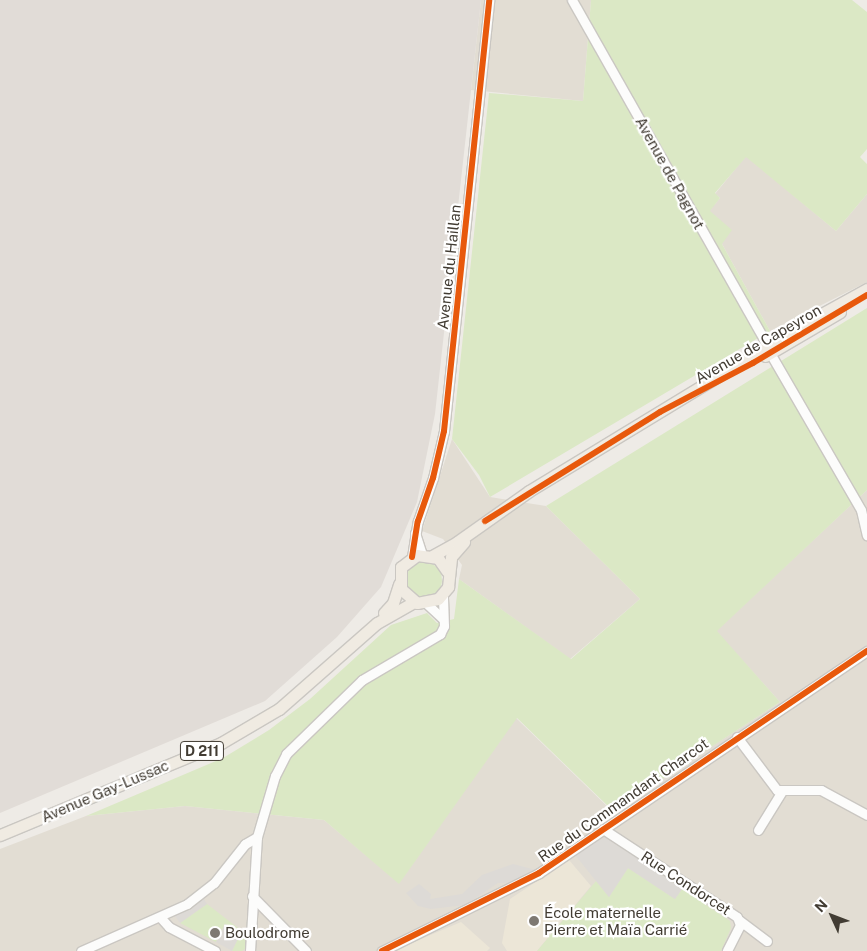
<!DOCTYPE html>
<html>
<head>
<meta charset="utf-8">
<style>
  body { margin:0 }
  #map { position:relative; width:867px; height:951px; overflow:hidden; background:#eeebe6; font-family:"Public Sans",sans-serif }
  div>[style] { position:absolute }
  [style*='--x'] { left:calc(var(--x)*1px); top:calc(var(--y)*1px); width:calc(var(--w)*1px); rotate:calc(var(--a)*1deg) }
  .residential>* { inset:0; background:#e2ddd3 }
  .industrial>* { inset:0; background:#e1dcd7 }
  .education>* { inset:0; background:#ece6d7 }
  .green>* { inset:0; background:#dbe8c5 }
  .round { border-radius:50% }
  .parking>* { inset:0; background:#dddad6 }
  .roads { filter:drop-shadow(1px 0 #cac7c2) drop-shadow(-1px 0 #cac7c2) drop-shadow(0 1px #cac7c2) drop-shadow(0 -1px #cac7c2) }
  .minor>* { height:9px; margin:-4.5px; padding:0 4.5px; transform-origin:4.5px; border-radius:4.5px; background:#fcfcfb }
  .major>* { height:11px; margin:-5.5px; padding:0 5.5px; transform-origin:5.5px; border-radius:5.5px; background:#f0ebe2 }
  .cycleway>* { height:6px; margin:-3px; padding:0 3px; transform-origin:3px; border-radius:3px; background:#e8590c }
  .dots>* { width:14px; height:14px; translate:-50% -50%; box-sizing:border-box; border:2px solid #fff; border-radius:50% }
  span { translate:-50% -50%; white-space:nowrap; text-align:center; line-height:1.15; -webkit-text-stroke:4.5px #fff; paint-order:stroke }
  .shield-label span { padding:1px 4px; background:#fff; border:1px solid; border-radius:4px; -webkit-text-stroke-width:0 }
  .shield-label { font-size:14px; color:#423c33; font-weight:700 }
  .street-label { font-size:15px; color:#423c33 }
  .poi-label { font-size:15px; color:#423c33 }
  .left { translate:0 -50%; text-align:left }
  .north { position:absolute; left:807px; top:891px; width:50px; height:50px; -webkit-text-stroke:4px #fff; paint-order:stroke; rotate:313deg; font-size:14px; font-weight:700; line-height:20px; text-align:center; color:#423c33 }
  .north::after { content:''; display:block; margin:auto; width:18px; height:22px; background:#423c33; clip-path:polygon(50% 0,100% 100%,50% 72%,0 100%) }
</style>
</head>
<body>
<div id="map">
  <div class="residential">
    <div style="clip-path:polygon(481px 0,591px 0,583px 101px,471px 90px)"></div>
    <div style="clip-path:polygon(746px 156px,836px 231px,867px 194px,867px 282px,770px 331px,722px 244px,709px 211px,720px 198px,715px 194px)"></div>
    <div style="clip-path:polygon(452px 439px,490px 497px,546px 506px,640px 599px,570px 659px,459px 579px,462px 565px,443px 539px,422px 531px)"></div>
    <div style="clip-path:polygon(867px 490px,867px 951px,0 951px,0 849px,86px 816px,185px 806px,324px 820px,399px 883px,516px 718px,612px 811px,780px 702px,716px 631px)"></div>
  </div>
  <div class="industrial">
    <div style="clip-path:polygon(0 0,481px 0,435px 414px,417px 502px,381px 587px,337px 637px,265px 701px,0 813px)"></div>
  </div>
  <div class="education">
    <div style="clip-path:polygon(569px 860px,591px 886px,537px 951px,507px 951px,502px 943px,510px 899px)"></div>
    <div style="clip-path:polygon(461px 922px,490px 948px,487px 951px,393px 951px)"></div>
  </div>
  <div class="green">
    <div style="clip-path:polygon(591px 0,852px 0,867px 12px,867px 149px,860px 157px,867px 164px,867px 194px,836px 231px,746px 157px,715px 193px,720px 198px,710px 211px,732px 230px,722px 244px,770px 331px,490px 497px,479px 475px,452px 439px,489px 93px,583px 101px)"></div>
    <div style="clip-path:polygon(867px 308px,867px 490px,717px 631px,780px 702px,613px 811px,517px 718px,399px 884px,324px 820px,185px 806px,86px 816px,223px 758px,269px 730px,310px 699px,391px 625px,427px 613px,437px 623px,454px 619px,459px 579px,571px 659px,640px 599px,546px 506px)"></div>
    <div class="round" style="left:406px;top:562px;width:36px;height:36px"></div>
    <div style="clip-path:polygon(635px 857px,730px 921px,731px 928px,721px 951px,537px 951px,596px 881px,609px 897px,628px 868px,675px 899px,682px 889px)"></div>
    <div style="clip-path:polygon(207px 904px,246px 934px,246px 948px,242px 951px,232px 951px,240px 933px,225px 924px,216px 942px,180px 923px)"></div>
  </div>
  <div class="parking">
    <div style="clip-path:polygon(603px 834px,682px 889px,675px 899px,628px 868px,609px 897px,575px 855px)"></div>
    <div style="clip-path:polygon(513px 864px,536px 870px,512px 883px,498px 883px,465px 905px,431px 909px,418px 906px,406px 893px,419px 884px,431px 894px,430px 899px,462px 894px,482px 875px)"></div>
    <div style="clip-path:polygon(202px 896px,207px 904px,180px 923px,175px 916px)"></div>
    <div style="clip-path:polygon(225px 924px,241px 933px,232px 951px,216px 942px)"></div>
  </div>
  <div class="roads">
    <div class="minor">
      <div style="--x:572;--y:0;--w:396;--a:60.5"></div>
      <div style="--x:770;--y:353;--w:181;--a:59.9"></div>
      <div style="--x:861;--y:510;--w:26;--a:77"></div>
      <div style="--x:415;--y:533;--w:22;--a:72"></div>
      <div style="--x:412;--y:557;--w:36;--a:-81"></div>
      <div style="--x:418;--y:521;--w:46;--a:-70.8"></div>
      <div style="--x:433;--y:478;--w:48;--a:-76.8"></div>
      <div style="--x:444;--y:431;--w:433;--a:-84"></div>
      <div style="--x:427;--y:604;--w:22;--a:43"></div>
      <div style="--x:737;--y:737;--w:66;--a:53"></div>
      <div style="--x:777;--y:790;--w:44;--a:0"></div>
      <div style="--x:821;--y:790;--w:52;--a:28.5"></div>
      <div style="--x:603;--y:829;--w:160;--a:33.3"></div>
      <div style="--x:737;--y:917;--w:9;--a:69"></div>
      <div style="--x:740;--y:925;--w:29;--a:117"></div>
      <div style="--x:758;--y:830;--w:46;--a:-58.4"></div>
      <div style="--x:252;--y:896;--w:77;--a:45.5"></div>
      <div style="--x:161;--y:918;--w:12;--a:48"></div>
      <div style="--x:169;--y:927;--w:52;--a:27.6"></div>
      <div style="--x:739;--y:920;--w:35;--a:37"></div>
      <div style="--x:81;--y:951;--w:116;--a:-23.9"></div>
      <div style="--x:187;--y:904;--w:34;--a:-38"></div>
      <div style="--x:214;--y:883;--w:50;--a:-51.5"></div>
      <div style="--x:245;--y:844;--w:14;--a:-30"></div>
      <div style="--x:250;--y:951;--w:114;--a:-86.5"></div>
      <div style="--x:257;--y:837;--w:64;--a:-73.6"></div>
      <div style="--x:275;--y:776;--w:25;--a:-63"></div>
      <div style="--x:286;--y:754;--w:106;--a:-44.2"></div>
      <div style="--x:362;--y:680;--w:91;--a:-30.5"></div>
      <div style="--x:440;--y:634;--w:9;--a:-63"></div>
      <div style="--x:444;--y:626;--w:31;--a:-92"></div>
      <div style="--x:382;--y:951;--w:175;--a:-26.4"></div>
      <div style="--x:539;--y:873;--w:396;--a:-34.1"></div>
    </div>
    <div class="major">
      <div style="--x:765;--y:356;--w:87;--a:-30.4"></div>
      <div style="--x:432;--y:556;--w:29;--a:-29"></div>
      <div style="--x:457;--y:542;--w:88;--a:-35.3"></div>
      <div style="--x:529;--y:491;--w:317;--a:-31.3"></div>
      <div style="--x:800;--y:326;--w:77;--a:-28.9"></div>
      <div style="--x:447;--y:571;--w:16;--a:-125"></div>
      <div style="--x:438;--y:558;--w:21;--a:-172"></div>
      <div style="--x:417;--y:555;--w:20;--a:143"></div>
      <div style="--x:401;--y:567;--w:22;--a:90"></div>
      <div style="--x:401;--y:589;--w:21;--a:41"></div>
      <div style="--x:417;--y:603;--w:21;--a:-11"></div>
      <div style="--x:438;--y:599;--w:16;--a:-50"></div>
      <div style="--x:448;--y:587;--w:30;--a:-84"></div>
      <div style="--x:451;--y:557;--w:20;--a:-49"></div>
      <div style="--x:384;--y:613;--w:13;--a:-48"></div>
      <div style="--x:393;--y:603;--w:20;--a:-72"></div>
      <div style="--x:0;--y:835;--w:239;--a:-22.6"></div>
      <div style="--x:221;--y:743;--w:67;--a:-30.4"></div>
      <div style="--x:279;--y:709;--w:130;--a:-41.3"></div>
      <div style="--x:377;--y:623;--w:43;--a:-29.6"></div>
    </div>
  </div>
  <div class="cycleway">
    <div style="--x:485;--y:521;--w:206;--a:-31.9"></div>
    <div style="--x:660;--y:412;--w:105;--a:-27.8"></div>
    <div style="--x:753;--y:363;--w:133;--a:-30.8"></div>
    <div style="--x:412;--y:557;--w:36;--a:-81"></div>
    <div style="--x:418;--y:521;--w:46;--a:-70.8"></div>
    <div style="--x:433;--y:478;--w:48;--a:-76.8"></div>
    <div style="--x:444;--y:431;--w:433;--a:-84"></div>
    <div style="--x:382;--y:951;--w:175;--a:-26.4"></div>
    <div style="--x:539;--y:873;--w:396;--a:-34.1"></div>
  </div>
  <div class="dots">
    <div style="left:534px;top:921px;background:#7e7972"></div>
    <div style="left:215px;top:933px;background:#7e7972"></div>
  </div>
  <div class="shield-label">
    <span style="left:202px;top:751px">D 211</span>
  </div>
  <div class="street-label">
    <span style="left:670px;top:173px;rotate:61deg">Avenue de Pagnot</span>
    <span style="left:449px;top:267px;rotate:-84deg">Avenue du Haillan</span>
    <span style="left:758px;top:344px;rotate:-30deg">Avenue de Capeyron</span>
    <span style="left:105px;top:791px;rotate:-23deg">Avenue Gay-Lussac</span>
    <span style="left:623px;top:800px;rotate:-35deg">Rue du Commandant Charcot</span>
    <span style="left:686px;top:883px;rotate:33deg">Rue Condorcet</span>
  </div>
  <div class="poi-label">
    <span class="left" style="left:544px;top:921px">École maternelle<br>Pierre et Maïa Carrié</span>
    <span class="left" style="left:225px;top:933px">Boulodrome</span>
  </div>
  <div class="north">N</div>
</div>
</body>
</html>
